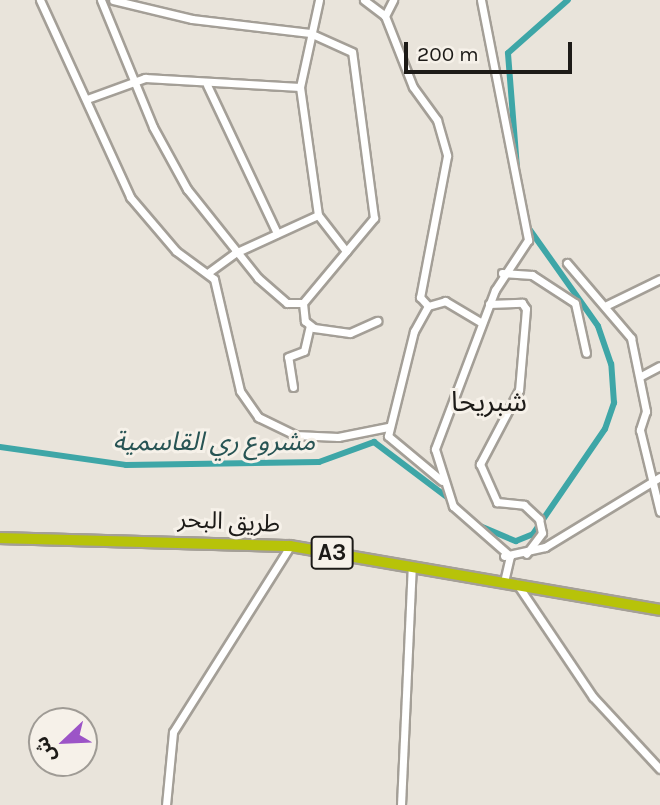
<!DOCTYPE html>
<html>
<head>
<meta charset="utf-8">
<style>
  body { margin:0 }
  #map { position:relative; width:660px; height:805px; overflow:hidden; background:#e9e4db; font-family:Karla,"Noto Sans Arabic",sans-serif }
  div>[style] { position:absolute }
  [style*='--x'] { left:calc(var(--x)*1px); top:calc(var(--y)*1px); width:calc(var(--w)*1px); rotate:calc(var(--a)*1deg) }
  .canal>* { height:6px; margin:-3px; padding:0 3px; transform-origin:3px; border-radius:3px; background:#3ea6a7 }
  .roads { filter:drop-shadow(2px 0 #a49f97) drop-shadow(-2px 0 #a49f97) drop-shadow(0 2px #a49f97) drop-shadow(0 -2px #a49f97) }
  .minor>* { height:7px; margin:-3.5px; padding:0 3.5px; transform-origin:3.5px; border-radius:3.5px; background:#fff }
  .highway>* { height:10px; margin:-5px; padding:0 5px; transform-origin:5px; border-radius:5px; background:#b7c309 }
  span { translate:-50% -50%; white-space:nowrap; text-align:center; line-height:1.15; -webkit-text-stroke:6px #f6f1e9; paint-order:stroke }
  .shield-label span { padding:2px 5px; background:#f6f1e9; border:2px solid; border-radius:5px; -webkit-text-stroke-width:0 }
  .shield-label { font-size:23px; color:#1d1b18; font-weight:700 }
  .street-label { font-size:24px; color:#1d1b18 }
  .water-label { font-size:26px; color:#275454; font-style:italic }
  .quarter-label { font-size:28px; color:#1d1b18 }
  .north { position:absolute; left:28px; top:707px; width:70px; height:70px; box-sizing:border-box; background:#f6f1e9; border:2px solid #9f9b95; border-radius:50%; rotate:247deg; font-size:19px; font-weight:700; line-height:28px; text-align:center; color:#1d1b18 }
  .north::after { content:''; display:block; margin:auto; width:24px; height:32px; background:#9c54c7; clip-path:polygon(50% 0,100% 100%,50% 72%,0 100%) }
  .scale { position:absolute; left:404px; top:42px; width:168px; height:32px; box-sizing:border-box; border:4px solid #1d1b18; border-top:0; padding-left:9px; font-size:21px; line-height:24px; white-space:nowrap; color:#1d1b18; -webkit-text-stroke:5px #f6f1e9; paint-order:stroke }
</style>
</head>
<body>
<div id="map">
  <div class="canal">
    <div style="--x:517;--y:168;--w:115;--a:-94.5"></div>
    <div style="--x:508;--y:53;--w:80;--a:-41.5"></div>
    <div style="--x:0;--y:447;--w:127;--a:8.1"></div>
    <div style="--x:126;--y:465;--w:193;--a:-0.9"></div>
    <div style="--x:319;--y:462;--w:59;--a:-20"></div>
    <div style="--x:374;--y:442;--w:96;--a:37"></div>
    <div style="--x:480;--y:526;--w:39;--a:23"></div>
    <div style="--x:516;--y:541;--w:18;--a:-22"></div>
    <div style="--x:533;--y:534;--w:127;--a:-55.6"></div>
    <div style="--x:605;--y:429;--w:28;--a:-71"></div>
    <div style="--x:614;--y:403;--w:39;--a:-94"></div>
    <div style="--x:611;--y:364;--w:40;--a:-108.9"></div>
    <div style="--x:598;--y:326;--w:126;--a:-125.3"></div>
  </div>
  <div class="roads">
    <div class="minor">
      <div style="--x:40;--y:0;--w:217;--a:65.4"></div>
      <div style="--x:130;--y:197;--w:71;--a:49.6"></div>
      <div style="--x:176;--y:251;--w:47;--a:36.4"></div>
      <div style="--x:214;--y:279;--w:115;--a:76.9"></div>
      <div style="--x:240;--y:391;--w:32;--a:55"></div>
      <div style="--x:258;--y:417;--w:41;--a:25.9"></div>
      <div style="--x:295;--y:435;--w:43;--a:2.7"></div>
      <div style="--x:338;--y:437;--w:51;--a:-11.3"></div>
      <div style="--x:101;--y:0;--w:137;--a:67.7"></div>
      <div style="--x:153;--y:127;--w:71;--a:61.3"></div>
      <div style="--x:187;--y:189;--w:114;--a:51.4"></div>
      <div style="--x:258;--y:278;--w:38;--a:41"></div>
      <div style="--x:287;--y:303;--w:16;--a:0"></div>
      <div style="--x:303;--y:303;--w:111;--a:-50.1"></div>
      <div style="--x:374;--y:218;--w:167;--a:-97.5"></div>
      <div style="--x:352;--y:52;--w:46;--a:-155.7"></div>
      <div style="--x:310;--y:33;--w:119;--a:-173.2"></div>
      <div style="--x:192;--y:19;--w:81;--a:-166.5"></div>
      <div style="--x:319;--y:0;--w:89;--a:102.3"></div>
      <div style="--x:300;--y:87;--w:129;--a:82"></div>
      <div style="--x:318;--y:215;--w:46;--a:52.1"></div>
      <div style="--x:364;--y:0;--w:26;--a:37"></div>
      <div style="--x:385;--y:16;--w:76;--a:68.5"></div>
      <div style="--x:413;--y:87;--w:41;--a:54"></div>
      <div style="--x:437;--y:120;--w:37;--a:74"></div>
      <div style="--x:447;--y:156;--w:144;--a:100.8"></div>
      <div style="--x:420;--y:297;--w:12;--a:48"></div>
      <div style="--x:428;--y:306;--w:18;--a:-16"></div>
      <div style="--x:445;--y:301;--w:43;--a:30.7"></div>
      <div style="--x:481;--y:0;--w:245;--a:78.9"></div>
      <div style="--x:528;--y:240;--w:60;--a:123.4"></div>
      <div style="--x:495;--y:290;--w:170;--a:110.7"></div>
      <div style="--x:435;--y:449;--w:60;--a:72.5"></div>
      <div style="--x:453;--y:506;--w:76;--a:41.3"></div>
      <div style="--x:510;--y:556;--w:26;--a:103"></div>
      <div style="--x:385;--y:16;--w:18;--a:-63"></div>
      <div style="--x:207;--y:85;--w:164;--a:64.7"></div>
      <div style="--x:87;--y:99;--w:62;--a:-19.9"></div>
      <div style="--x:145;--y:78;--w:155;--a:3.3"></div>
      <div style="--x:567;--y:263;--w:99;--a:49.5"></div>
      <div style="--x:631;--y:338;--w:75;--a:78.4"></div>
      <div style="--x:646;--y:411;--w:20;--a:108"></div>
      <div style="--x:640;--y:430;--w:84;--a:76.3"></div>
      <div style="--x:209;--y:272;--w:32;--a:-36"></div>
      <div style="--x:235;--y:253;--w:91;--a:-24.6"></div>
      <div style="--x:502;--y:273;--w:30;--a:4"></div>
      <div style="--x:532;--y:275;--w:51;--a:33.1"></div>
      <div style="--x:575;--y:303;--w:51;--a:77.6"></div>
      <div style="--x:303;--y:303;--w:18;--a:84"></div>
      <div style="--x:305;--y:321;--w:11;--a:38"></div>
      <div style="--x:314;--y:328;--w:36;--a:8"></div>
      <div style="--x:350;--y:333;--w:30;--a:-24"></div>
      <div style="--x:489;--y:304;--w:33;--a:-2"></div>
      <div style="--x:522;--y:303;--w:7;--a:56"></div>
      <div style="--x:526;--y:309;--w:81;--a:94.9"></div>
      <div style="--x:519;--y:390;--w:84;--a:117.8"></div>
      <div style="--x:480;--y:464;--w:42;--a:65.9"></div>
      <div style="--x:497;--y:502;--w:27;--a:6"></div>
      <div style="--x:524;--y:505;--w:21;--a:43"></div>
      <div style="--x:539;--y:519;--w:14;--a:78"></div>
      <div style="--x:542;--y:533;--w:26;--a:127"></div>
      <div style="--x:607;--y:305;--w:59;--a:-26.1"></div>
      <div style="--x:428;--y:306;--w:29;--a:119"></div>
      <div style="--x:414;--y:331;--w:108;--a:103.9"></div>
      <div style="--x:388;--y:436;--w:70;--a:39.8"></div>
      <div style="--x:641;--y:376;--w:21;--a:-28"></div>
      <div style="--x:293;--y:387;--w:30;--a:-99"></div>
      <div style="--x:288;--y:357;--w:17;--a:-21"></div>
      <div style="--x:304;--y:351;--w:26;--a:-77"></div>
      <div style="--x:504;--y:556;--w:42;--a:-12.4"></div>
      <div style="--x:545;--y:547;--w:135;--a:-31.3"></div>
      <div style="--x:517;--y:584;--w:136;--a:56.1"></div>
      <div style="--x:593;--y:697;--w:98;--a:47.1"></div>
      <div style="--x:166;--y:805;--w:73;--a:-84.5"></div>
      <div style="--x:173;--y:732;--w:220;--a:-57.8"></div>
      <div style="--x:401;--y:805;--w:239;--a:-87.4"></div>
    </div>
    <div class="highway">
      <div style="--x:0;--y:538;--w:290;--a:1.6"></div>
      <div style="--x:290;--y:546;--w:375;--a:9.8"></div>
    </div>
  </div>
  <div class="shield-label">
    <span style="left:332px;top:553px">A3</span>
  </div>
  <div class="street-label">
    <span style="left:229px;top:522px;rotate:3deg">طريق البحر</span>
  </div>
  <div class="water-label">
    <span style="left:214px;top:442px">مشروع ري القاسمية</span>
  </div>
  <div class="quarter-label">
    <span style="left:489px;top:402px">شبريحا</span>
  </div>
  <div class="north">ش</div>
  <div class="scale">200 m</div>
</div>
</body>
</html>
